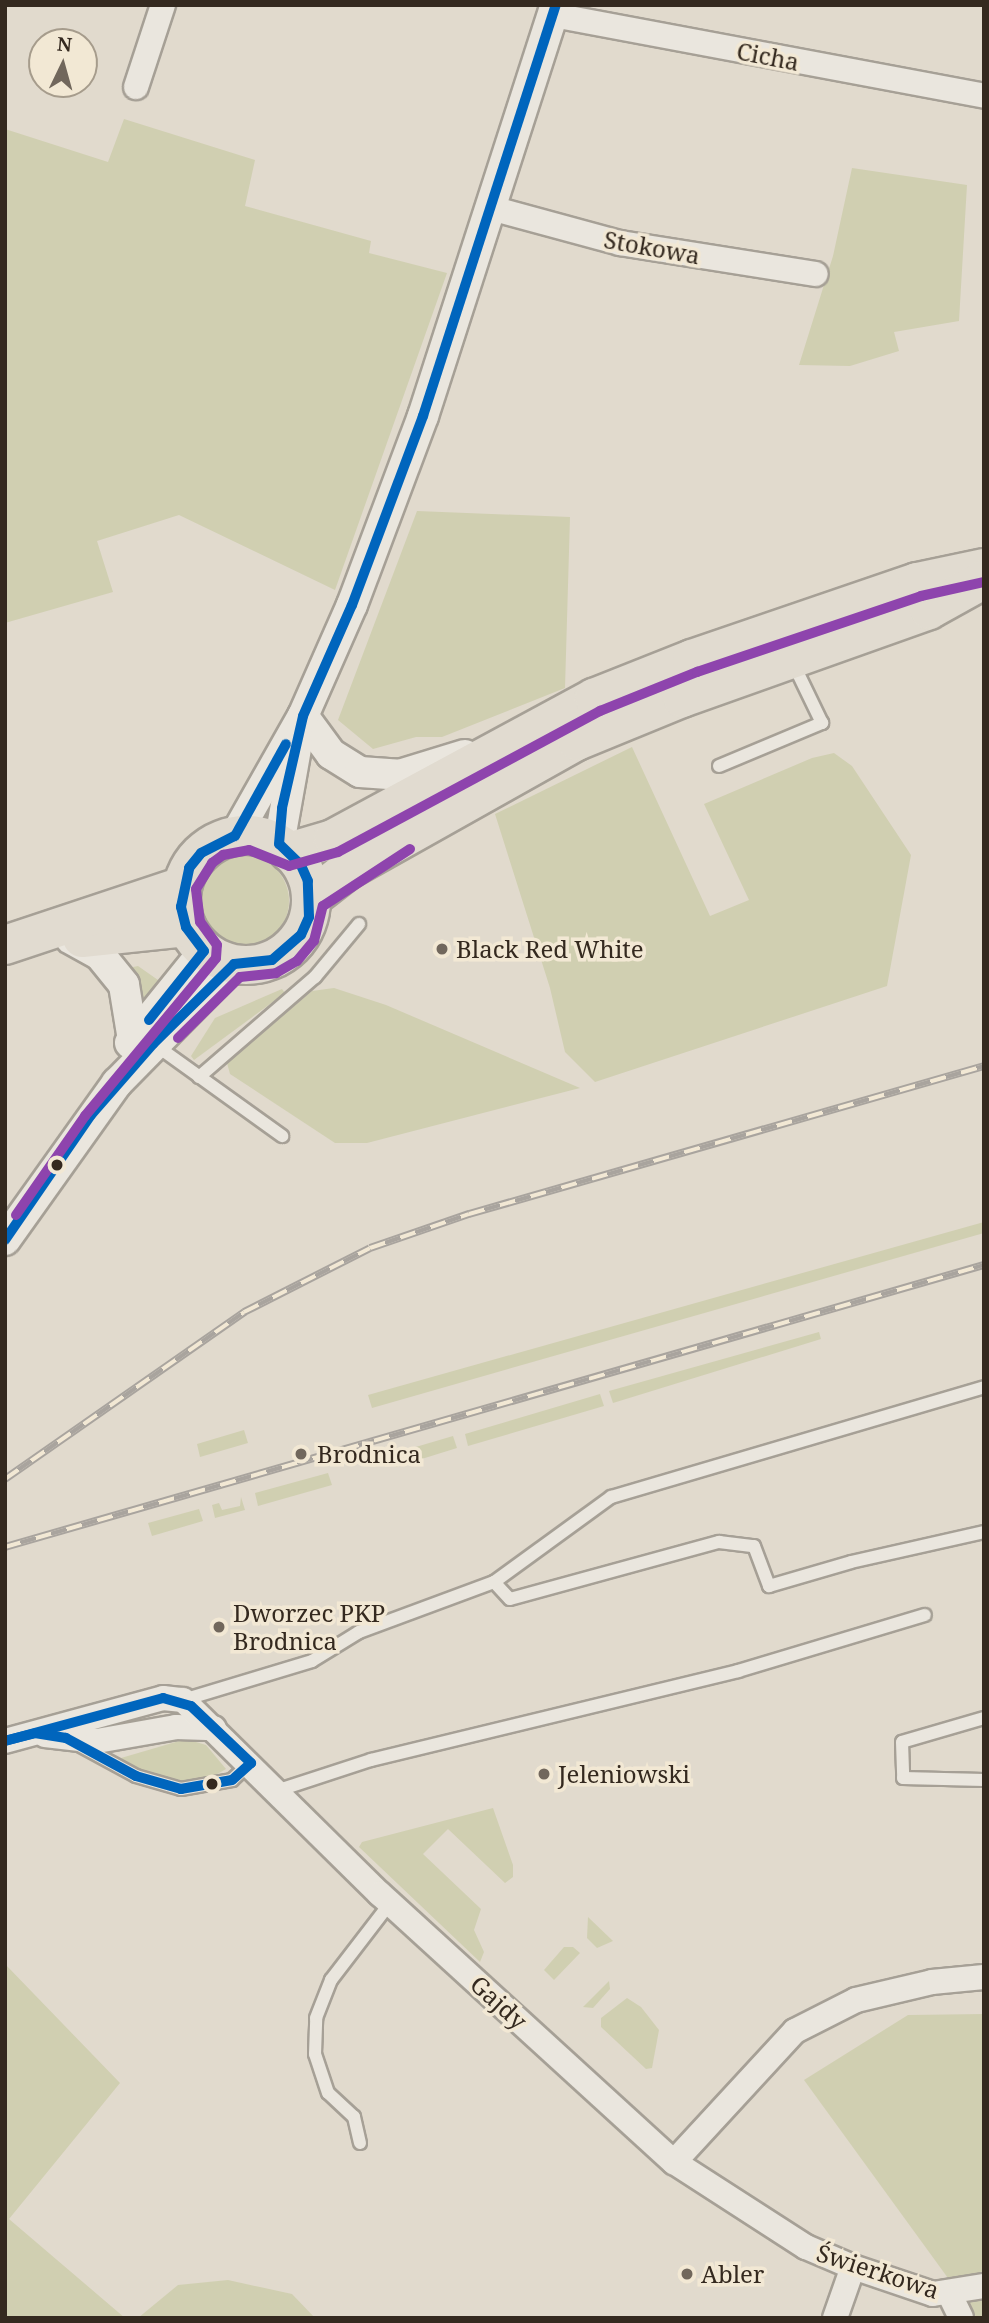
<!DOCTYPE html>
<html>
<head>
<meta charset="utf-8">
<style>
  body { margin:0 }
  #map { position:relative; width:989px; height:2323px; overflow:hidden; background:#e1dacd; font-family:"Noto Serif",serif }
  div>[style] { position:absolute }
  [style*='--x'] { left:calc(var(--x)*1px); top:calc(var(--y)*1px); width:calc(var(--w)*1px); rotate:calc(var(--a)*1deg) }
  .green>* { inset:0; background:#d0cfb1 }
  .round { border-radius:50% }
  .roads { filter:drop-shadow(2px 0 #a6a096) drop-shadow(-2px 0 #a6a096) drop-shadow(0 2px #a6a096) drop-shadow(0 -2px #a6a096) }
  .service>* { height:12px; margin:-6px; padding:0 6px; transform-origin:6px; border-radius:6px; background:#eae6de }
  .minor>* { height:24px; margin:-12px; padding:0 12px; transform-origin:12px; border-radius:12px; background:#eae6de }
  .tertiary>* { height:30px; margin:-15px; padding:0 15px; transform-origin:15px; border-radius:15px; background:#eae6de }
  .primary>* { height:38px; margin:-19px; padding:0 19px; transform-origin:19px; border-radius:19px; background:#e1dbd0 }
  .primary>.ring { margin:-19px; padding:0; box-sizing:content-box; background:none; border:38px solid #e1dbd0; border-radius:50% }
  .rail>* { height:8px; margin-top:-4px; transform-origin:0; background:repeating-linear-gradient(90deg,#f2e8d4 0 16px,#a9a49e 0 32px); box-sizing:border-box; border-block:2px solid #a9a49e }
  .bus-1>* { height:10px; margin:-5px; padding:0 5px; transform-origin:5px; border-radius:5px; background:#0065bd }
  .bus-2>* { height:10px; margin:-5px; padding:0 5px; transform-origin:5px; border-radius:5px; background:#8e44ad }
  .dots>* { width:19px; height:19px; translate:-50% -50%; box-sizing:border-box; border:4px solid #f2e8d4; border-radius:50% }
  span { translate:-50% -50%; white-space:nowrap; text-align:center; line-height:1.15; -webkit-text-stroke:7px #f2e8d4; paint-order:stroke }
  .street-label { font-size:24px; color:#34291f }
  .poi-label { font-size:24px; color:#34291f }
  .left { translate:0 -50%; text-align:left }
  .frame { position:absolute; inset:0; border:7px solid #34291f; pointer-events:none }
  .north { position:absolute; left:28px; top:28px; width:70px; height:70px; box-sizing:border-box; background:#f2e8d4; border:2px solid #a69c8c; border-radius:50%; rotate:5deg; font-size:19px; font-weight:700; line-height:28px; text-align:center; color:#34291f }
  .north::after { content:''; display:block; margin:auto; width:24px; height:32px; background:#71675c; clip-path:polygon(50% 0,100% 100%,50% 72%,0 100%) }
</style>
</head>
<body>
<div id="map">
  <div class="green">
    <div style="clip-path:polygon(124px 119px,255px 160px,245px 206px,371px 241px,369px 253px,447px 273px,335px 590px,179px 515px,97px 541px,113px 592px,5px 623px,5px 129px,108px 162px)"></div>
    <div style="clip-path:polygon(852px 168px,967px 185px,959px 321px,894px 332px,899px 351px,850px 366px,799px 365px,833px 256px)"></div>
    <div style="clip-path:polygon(417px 511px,570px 517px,565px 688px,442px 737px,416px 737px,373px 749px,338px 720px)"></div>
    <div style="clip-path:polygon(632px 747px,710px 916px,749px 900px,704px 804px,812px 758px,834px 753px,852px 766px,911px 855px,887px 986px,595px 1082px,565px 1052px,550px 988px,495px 814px)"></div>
    <div class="round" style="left:197px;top:855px;width:92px;height:92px"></div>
    <div style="clip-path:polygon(138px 966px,168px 987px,144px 1013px,124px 969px)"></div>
    <div style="clip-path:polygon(334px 988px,386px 1005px,580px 1088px,367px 1143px,335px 1143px,230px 1074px,227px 1063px,312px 991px)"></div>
    <div style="clip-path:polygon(282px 989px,285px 993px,194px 1060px,191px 1056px,215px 1018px)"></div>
    <div style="clip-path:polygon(984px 1222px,984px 1233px,372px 1408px,368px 1395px)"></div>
    <div style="clip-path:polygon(819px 1332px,821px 1339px,613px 1403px,609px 1391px)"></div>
    <div style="clip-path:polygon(600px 1394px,604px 1406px,468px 1446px,465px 1434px)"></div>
    <div style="clip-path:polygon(244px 1430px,248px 1443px,200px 1457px,197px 1444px)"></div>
    <div style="clip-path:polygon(453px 1436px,457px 1448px,396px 1467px,392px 1454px)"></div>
    <div style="clip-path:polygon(328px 1473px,332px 1485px,258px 1506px,255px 1493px)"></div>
    <div style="clip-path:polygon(241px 1497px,245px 1510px,215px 1518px,212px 1505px,219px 1503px,222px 1510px,240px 1506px)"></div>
    <div style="clip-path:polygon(199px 1509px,203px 1521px,152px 1536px,148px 1523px)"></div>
    <div style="clip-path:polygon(186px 1739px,206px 1745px,226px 1769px,205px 1781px,184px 1781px,137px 1770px,121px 1758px)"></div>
    <div style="clip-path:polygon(493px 1808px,513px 1865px,513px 1877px,505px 1883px,448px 1829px,423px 1854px,481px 1909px,474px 1930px,484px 1952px,480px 1962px,359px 1847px,362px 1842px)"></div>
    <div style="clip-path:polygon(588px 1917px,613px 1941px,597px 1948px,587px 1938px)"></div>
    <div style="clip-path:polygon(564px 1947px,573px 1947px,580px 1953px,554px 1980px,544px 1970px)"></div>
    <div style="clip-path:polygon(5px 1964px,120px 2083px,9px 2219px,125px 2318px,5px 2318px)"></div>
    <div style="clip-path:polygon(609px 1981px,610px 1989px,593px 2008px,583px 2007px)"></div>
    <div style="clip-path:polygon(627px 1998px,641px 2007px,659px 2030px,652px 2068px,646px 2069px,601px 2027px,601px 2018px)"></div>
    <div style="clip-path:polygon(984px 2014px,984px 2318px,977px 2318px,804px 2080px,908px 2015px)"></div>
    <div style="clip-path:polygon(228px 2280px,292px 2294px,315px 2318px,138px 2318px,178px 2285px)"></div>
  </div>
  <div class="roads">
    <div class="service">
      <div style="--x:719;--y:766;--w:112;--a:-22.7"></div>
      <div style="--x:822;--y:723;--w:67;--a:-115.8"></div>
      <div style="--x:154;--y:1044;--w:158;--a:35.7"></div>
      <div style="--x:199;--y:1077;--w:153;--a:-40.8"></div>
      <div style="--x:315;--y:977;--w:69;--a:-50.3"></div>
      <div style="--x:494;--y:1582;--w:23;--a:47"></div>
      <div style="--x:510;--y:1599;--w:217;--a:-15.3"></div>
      <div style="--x:719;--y:1542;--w:35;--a:7"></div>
      <div style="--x:754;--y:1546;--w:43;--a:69.4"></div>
      <div style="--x:769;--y:1586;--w:85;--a:-16.3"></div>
      <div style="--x:851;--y:1562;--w:136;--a:-12.7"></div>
      <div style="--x:183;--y:1700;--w:135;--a:-16.8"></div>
      <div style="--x:312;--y:1661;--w:55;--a:-31.7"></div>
      <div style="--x:359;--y:1632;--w:144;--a:-20.3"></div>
      <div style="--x:494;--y:1582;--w:145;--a:-36"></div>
      <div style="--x:611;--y:1497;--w:389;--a:-16.4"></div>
      <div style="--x:984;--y:1718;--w:85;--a:163.7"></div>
      <div style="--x:902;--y:1742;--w:36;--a:88"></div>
      <div style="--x:903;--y:1778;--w:81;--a:1.4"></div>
      <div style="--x:79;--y:1745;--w:65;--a:28.5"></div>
      <div style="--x:136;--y:1776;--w:47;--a:16.1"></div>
      <div style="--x:181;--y:1789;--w:52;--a:-10"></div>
      <div style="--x:232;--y:1780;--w:25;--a:-43"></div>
      <div style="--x:279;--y:1790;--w:97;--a:-18.1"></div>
      <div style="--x:371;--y:1760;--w:378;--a:-13.6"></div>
      <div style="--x:738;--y:1671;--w:195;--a:-16.7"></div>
      <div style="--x:360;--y:2143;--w:27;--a:-103"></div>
      <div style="--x:354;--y:2117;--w:35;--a:-137"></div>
      <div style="--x:328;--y:2093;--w:41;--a:-108.4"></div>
      <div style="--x:315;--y:2054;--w:36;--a:-88"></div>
      <div style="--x:316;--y:2018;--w:41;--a:-68.5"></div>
      <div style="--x:331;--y:1980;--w:97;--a:-52.5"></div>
    </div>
    <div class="minor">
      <div style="--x:553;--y:15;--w:439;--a:10.6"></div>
      <div style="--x:136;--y:87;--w:86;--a:-71.8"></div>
      <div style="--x:491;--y:208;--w:134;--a:15.2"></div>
      <div style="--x:620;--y:243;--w:198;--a:9"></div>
      <div style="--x:45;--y:1735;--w:52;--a:6.6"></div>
      <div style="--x:97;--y:1741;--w:80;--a:-10"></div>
      <div style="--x:176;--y:1727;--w:38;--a:2"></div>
      <div style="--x:5;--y:1741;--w:164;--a:-15.2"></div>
      <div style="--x:163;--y:1698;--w:20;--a:6"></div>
      <div style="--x:183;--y:1700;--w:276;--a:44.6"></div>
      <div style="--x:380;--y:1894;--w:398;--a:42.4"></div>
      <div style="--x:674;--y:2162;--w:157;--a:32.8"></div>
      <div style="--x:806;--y:2247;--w:51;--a:23.1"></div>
      <div style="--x:853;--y:2267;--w:84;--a:18.6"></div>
      <div style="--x:933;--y:2294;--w:52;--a:-8.9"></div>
      <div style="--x:674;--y:2162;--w:178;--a:-47.3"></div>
      <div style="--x:795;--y:2031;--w:68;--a:-26.9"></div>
      <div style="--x:856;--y:2000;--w:78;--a:-13.3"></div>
      <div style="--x:932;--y:1982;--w:52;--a:-5.5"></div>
      <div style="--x:950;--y:2295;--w:25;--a:64"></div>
      <div style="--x:835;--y:2318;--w:54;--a:-70.6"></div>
    </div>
    <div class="tertiary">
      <div style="--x:303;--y:716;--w:47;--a:53.6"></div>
      <div style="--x:331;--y:754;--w:34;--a:32"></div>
      <div style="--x:360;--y:772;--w:39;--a:4"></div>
      <div style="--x:399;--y:775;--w:69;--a:-16.9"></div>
      <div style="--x:235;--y:836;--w:138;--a:-60.5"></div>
      <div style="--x:303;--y:716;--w:121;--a:-66.2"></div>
      <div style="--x:352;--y:605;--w:202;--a:-69.4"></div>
      <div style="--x:423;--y:416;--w:432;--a:-72.1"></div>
      <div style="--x:279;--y:844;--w:103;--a:-79.9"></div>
      <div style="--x:71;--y:939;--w:33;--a:29"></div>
      <div style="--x:100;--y:955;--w:38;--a:51"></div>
      <div style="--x:124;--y:985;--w:56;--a:80.7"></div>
      <div style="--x:130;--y:1043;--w:118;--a:-51.2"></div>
      <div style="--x:5;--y:1240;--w:193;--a:-54.5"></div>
      <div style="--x:117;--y:1083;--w:167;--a:-45.5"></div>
    </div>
    <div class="primary">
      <div class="ring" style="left:181px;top:835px;width:92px;height:92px"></div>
      <div style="--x:289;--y:852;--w:46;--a:-16.5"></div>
      <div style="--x:333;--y:839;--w:297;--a:-28.4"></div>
      <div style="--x:594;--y:698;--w:105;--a:-21.7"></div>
      <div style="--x:692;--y:659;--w:238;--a:-18.9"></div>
      <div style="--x:917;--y:582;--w:68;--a:-11.8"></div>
      <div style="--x:311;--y:898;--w:46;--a:-37.9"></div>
      <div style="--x:347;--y:870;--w:264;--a:-29.3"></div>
      <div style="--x:577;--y:741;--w:113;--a:-22.3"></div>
      <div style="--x:682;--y:698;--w:262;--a:-19.6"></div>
      <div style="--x:929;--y:610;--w:62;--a:-29.1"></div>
      <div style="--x:82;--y:938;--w:105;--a:-6"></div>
      <div style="--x:5;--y:945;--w:187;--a:-18.4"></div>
    </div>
  </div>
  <div class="rail">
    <div style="--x:5;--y:1479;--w:292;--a:-34.9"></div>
    <div style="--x:244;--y:1312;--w:141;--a:-26.9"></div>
    <div style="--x:370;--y:1248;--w:105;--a:-19"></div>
    <div style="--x:469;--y:1214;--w:536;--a:-16.03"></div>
    <div style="--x:5;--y:1547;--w:1019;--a:-16.07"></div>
  </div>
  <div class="bus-1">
    <div style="--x:149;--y:1020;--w:88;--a:-51.4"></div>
    <div style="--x:204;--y:951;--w:30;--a:-127"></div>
    <div style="--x:186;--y:927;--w:21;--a:-104"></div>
    <div style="--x:181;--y:907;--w:40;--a:-78"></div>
    <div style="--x:189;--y:868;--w:19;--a:-51"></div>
    <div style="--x:201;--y:853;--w:38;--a:-27"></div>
    <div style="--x:235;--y:836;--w:105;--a:-61"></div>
    <div style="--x:5;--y:1240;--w:152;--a:-55.5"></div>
    <div style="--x:91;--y:1115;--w:94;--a:-48.9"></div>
    <div style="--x:153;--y:1044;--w:114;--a:-44.6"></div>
    <div style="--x:234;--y:964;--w:38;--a:-6"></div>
    <div style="--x:272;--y:960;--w:38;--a:-41"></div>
    <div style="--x:301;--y:935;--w:20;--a:-66"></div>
    <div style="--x:309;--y:917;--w:36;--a:-92"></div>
    <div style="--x:308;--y:881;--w:17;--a:-114"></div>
    <div style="--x:301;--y:865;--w:30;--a:-136"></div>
    <div style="--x:279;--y:844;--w:36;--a:-85"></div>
    <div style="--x:282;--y:808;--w:94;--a:-77.1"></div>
    <div style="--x:303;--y:716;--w:121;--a:-66.2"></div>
    <div style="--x:352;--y:605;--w:202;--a:-69.4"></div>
    <div style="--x:423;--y:416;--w:432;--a:-72.1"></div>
    <div style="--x:5;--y:1741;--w:164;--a:-15.2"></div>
    <div style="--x:163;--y:1698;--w:29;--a:16"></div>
    <div style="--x:191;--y:1706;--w:83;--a:43.5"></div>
    <div style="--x:251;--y:1763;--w:25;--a:138"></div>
    <div style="--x:232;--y:1780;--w:52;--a:170"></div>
    <div style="--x:181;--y:1789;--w:47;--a:-163.9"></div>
    <div style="--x:136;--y:1776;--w:80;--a:-151.5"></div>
    <div style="--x:66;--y:1738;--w:30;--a:-171"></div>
    <div style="--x:36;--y:1733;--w:32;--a:166"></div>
  </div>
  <div class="bus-2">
    <div style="--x:178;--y:1038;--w:87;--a:-44.5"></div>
    <div style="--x:240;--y:977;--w:36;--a:-6"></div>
    <div style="--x:276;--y:973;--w:24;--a:-30"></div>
    <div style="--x:297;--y:961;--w:26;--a:-50"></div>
    <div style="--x:314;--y:941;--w:36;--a:-76"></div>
    <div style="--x:323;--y:906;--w:104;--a:-33.2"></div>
    <div style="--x:16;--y:1215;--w:121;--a:-55.1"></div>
    <div style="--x:85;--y:1116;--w:205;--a:-50.3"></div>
    <div style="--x:216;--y:958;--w:13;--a:-86"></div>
    <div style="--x:217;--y:945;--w:29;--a:-126"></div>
    <div style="--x:200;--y:922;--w:33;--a:-97"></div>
    <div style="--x:196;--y:889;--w:31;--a:-58"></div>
    <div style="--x:212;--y:863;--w:14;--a:-36"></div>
    <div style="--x:223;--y:855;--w:26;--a:-11"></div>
    <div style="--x:249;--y:850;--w:43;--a:21.8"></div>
    <div style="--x:289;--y:866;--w:51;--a:-15.9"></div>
    <div style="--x:338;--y:852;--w:298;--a:-28.3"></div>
    <div style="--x:600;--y:711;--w:105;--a:-21.9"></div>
    <div style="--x:697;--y:672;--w:237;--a:-18.7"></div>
    <div style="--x:921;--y:596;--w:65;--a:-12.5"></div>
  </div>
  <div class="dots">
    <div style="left:442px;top:949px;background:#71675c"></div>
    <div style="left:57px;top:1165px;background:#34291f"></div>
    <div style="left:301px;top:1454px;background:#71675c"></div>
    <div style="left:219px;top:1627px;background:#71675c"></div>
    <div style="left:544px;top:1774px;background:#71675c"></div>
    <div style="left:212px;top:1784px;background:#34291f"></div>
    <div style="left:687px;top:2274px;background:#71675c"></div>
  </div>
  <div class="street-label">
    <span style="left:768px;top:56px;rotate:11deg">Cicha</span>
    <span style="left:652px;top:247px;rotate:10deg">Stokowa</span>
    <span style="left:499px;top:2002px;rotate:42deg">Gajdy</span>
    <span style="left:878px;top:2271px;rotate:18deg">Świerkowa</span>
  </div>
  <div class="poi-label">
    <span class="left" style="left:456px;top:949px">Black Red White</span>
    <span class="left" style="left:317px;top:1454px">Brodnica</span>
    <span class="left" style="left:233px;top:1627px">Dworzec PKP<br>Brodnica</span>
    <span class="left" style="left:558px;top:1774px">Jeleniowski</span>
    <span class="left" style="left:701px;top:2274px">Abler</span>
  </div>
  <div class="frame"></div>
  <div class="north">N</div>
</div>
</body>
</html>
